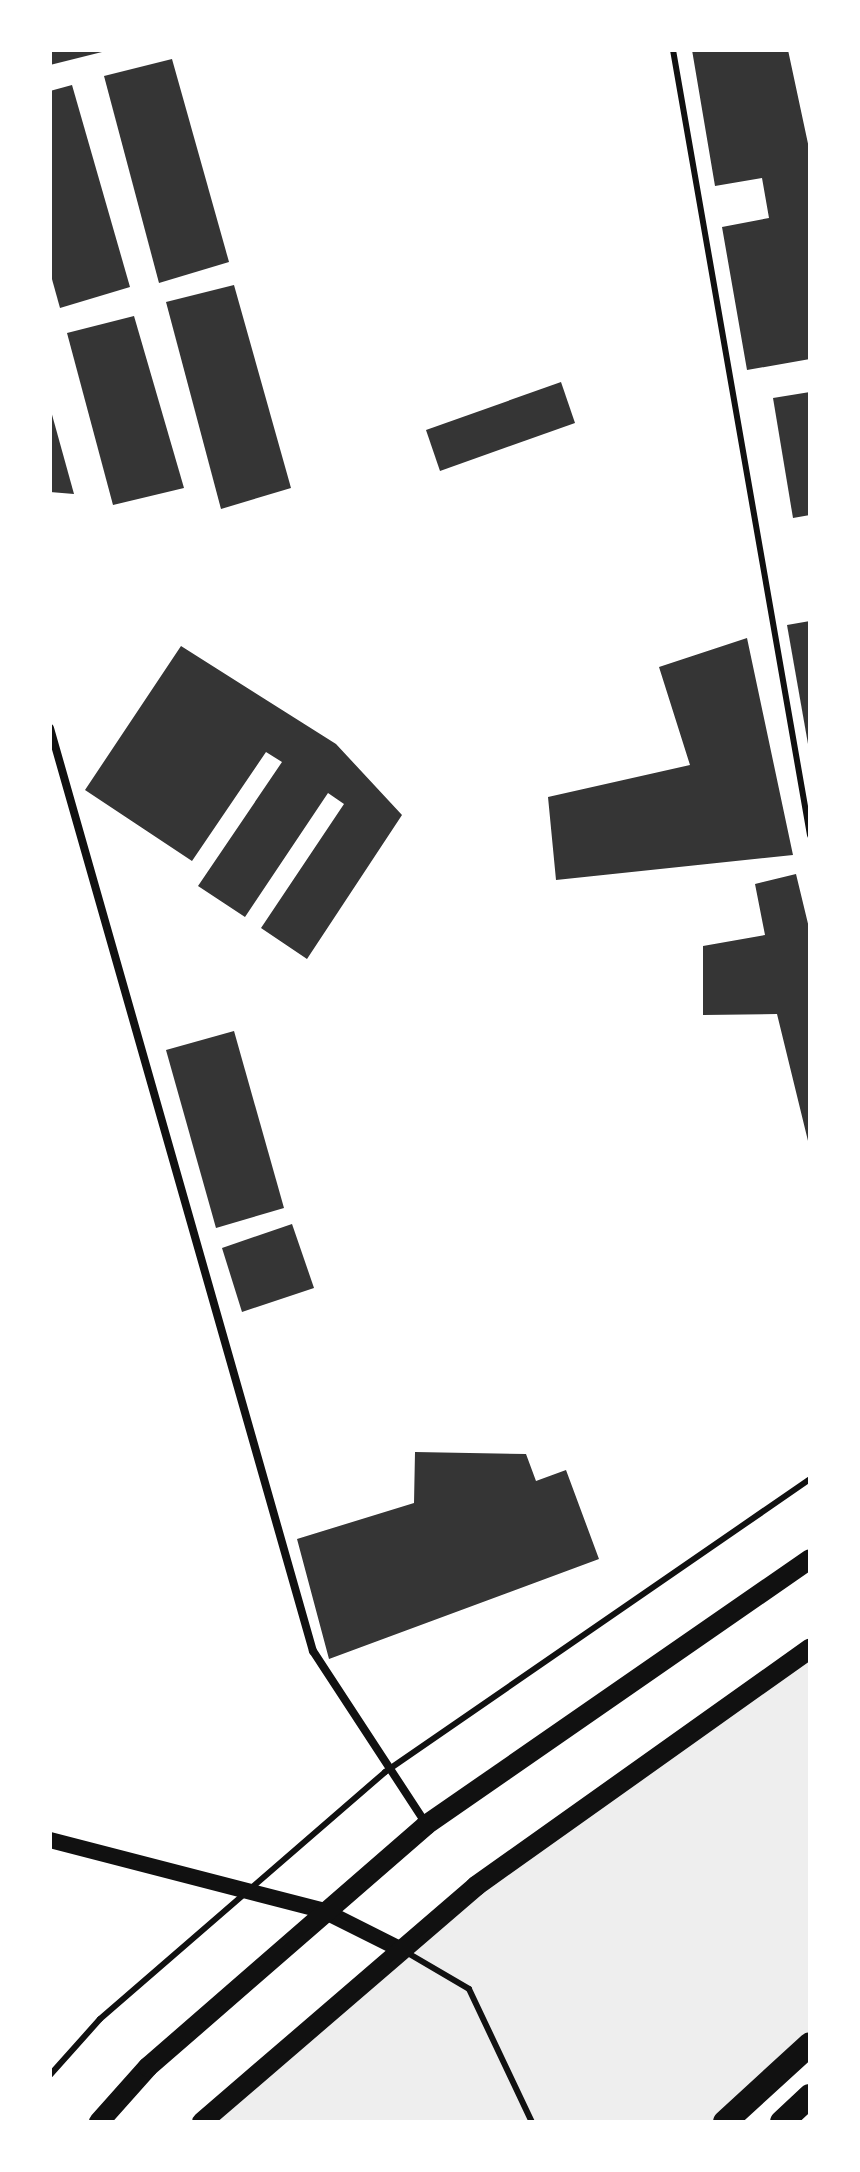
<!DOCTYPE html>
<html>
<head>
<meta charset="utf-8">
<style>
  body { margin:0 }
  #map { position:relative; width:860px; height:2172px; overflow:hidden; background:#fff; font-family:"Nunito Sans",sans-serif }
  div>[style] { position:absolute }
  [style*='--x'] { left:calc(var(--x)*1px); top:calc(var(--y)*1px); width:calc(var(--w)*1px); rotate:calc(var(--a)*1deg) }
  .green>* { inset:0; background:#eee }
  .building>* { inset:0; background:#353535 }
  .service>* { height:6px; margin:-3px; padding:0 3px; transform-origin:3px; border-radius:3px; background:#111 }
  .minor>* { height:8px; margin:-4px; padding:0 4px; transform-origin:4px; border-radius:4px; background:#111 }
  .secondary>* { height:16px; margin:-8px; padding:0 8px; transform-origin:8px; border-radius:8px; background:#111 }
  .primary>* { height:20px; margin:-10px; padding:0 10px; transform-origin:10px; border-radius:10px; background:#111 }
  .motorway>* { height:24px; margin:-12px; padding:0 12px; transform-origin:12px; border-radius:12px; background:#111 }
  span { translate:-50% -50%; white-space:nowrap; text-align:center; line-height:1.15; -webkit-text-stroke:6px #fff; paint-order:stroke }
  .frame { position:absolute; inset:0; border:52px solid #fff; pointer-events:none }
</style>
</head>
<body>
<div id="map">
  <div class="green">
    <div style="clip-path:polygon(810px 1649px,810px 2044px,725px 2122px,202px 2122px,400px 1949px)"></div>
  </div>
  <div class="building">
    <div style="clip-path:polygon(50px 50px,110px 50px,50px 65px)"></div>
    <div style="clip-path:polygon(692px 50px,788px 50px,810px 153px,810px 359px,747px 370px,722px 227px,769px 218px,762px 178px,715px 186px)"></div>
    <div style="clip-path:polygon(172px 59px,229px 262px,159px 283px,104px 76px)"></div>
    <div style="clip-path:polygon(72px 85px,130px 287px,60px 308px,50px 272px,50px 91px)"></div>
    <div style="clip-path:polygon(234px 285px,291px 488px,221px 509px,166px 302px)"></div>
    <div style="clip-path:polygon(134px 316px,184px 488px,113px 505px,67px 333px)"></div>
    <div style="clip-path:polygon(561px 382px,575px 423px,440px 471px,426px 430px)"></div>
    <div style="clip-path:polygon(810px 392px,810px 515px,793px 518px,773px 398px)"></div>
    <div style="clip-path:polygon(50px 411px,51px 411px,74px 494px,50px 492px)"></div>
    <div style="clip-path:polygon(810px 621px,810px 744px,808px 744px,787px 625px)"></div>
    <div style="clip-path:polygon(747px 638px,793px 855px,556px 880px,548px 797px,690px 765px,659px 667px)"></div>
    <div style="clip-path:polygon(181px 646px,336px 744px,402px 815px,307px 959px,261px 928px,344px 804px,328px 793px,245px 917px,198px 886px,282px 762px,266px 752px,192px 861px,85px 790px)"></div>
    <div style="clip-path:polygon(796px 874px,810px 932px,809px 1145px,777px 1014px,703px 1015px,703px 946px,765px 935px,755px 884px)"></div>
    <div style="clip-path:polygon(234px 1031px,284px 1208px,216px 1228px,166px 1050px)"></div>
    <div style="clip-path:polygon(292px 1224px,314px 1288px,242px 1312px,222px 1248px)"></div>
    <div style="clip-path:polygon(415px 1452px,526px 1454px,536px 1481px,566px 1470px,599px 1559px,329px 1659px,297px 1539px,414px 1503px)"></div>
  </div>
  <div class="service">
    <div style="--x:673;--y:50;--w:797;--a:80.1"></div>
    <div style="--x:406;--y:1952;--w:73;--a:30.4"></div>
    <div style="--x:469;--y:1989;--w:147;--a:64.7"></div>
    <div style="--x:50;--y:2075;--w:75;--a:-48.2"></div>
    <div style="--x:100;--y:2019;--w:377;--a:-40.9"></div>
    <div style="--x:385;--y:1772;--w:516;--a:-34.58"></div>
  </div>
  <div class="minor">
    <div style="--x:50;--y:728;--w:960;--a:74.1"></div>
    <div style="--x:313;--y:1651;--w:207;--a:56.8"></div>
  </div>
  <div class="secondary">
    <div style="--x:50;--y:1840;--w:283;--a:14.5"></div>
    <div style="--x:324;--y:1911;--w:85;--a:26.6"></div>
  </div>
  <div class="primary">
    <div style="--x:99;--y:2122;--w:74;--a:-48.3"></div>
    <div style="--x:148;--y:2067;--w:369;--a:-41"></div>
    <div style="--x:426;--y:1825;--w:467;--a:-34.7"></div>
    <div style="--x:202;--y:2122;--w:362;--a:-40.7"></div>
    <div style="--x:476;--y:1886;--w:410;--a:-35.4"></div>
  </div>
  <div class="motorway">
    <div style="--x:725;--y:2122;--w:115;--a:-42.5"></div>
    <div style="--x:782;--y:2122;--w:38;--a:-43"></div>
  </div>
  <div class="frame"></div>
</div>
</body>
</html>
